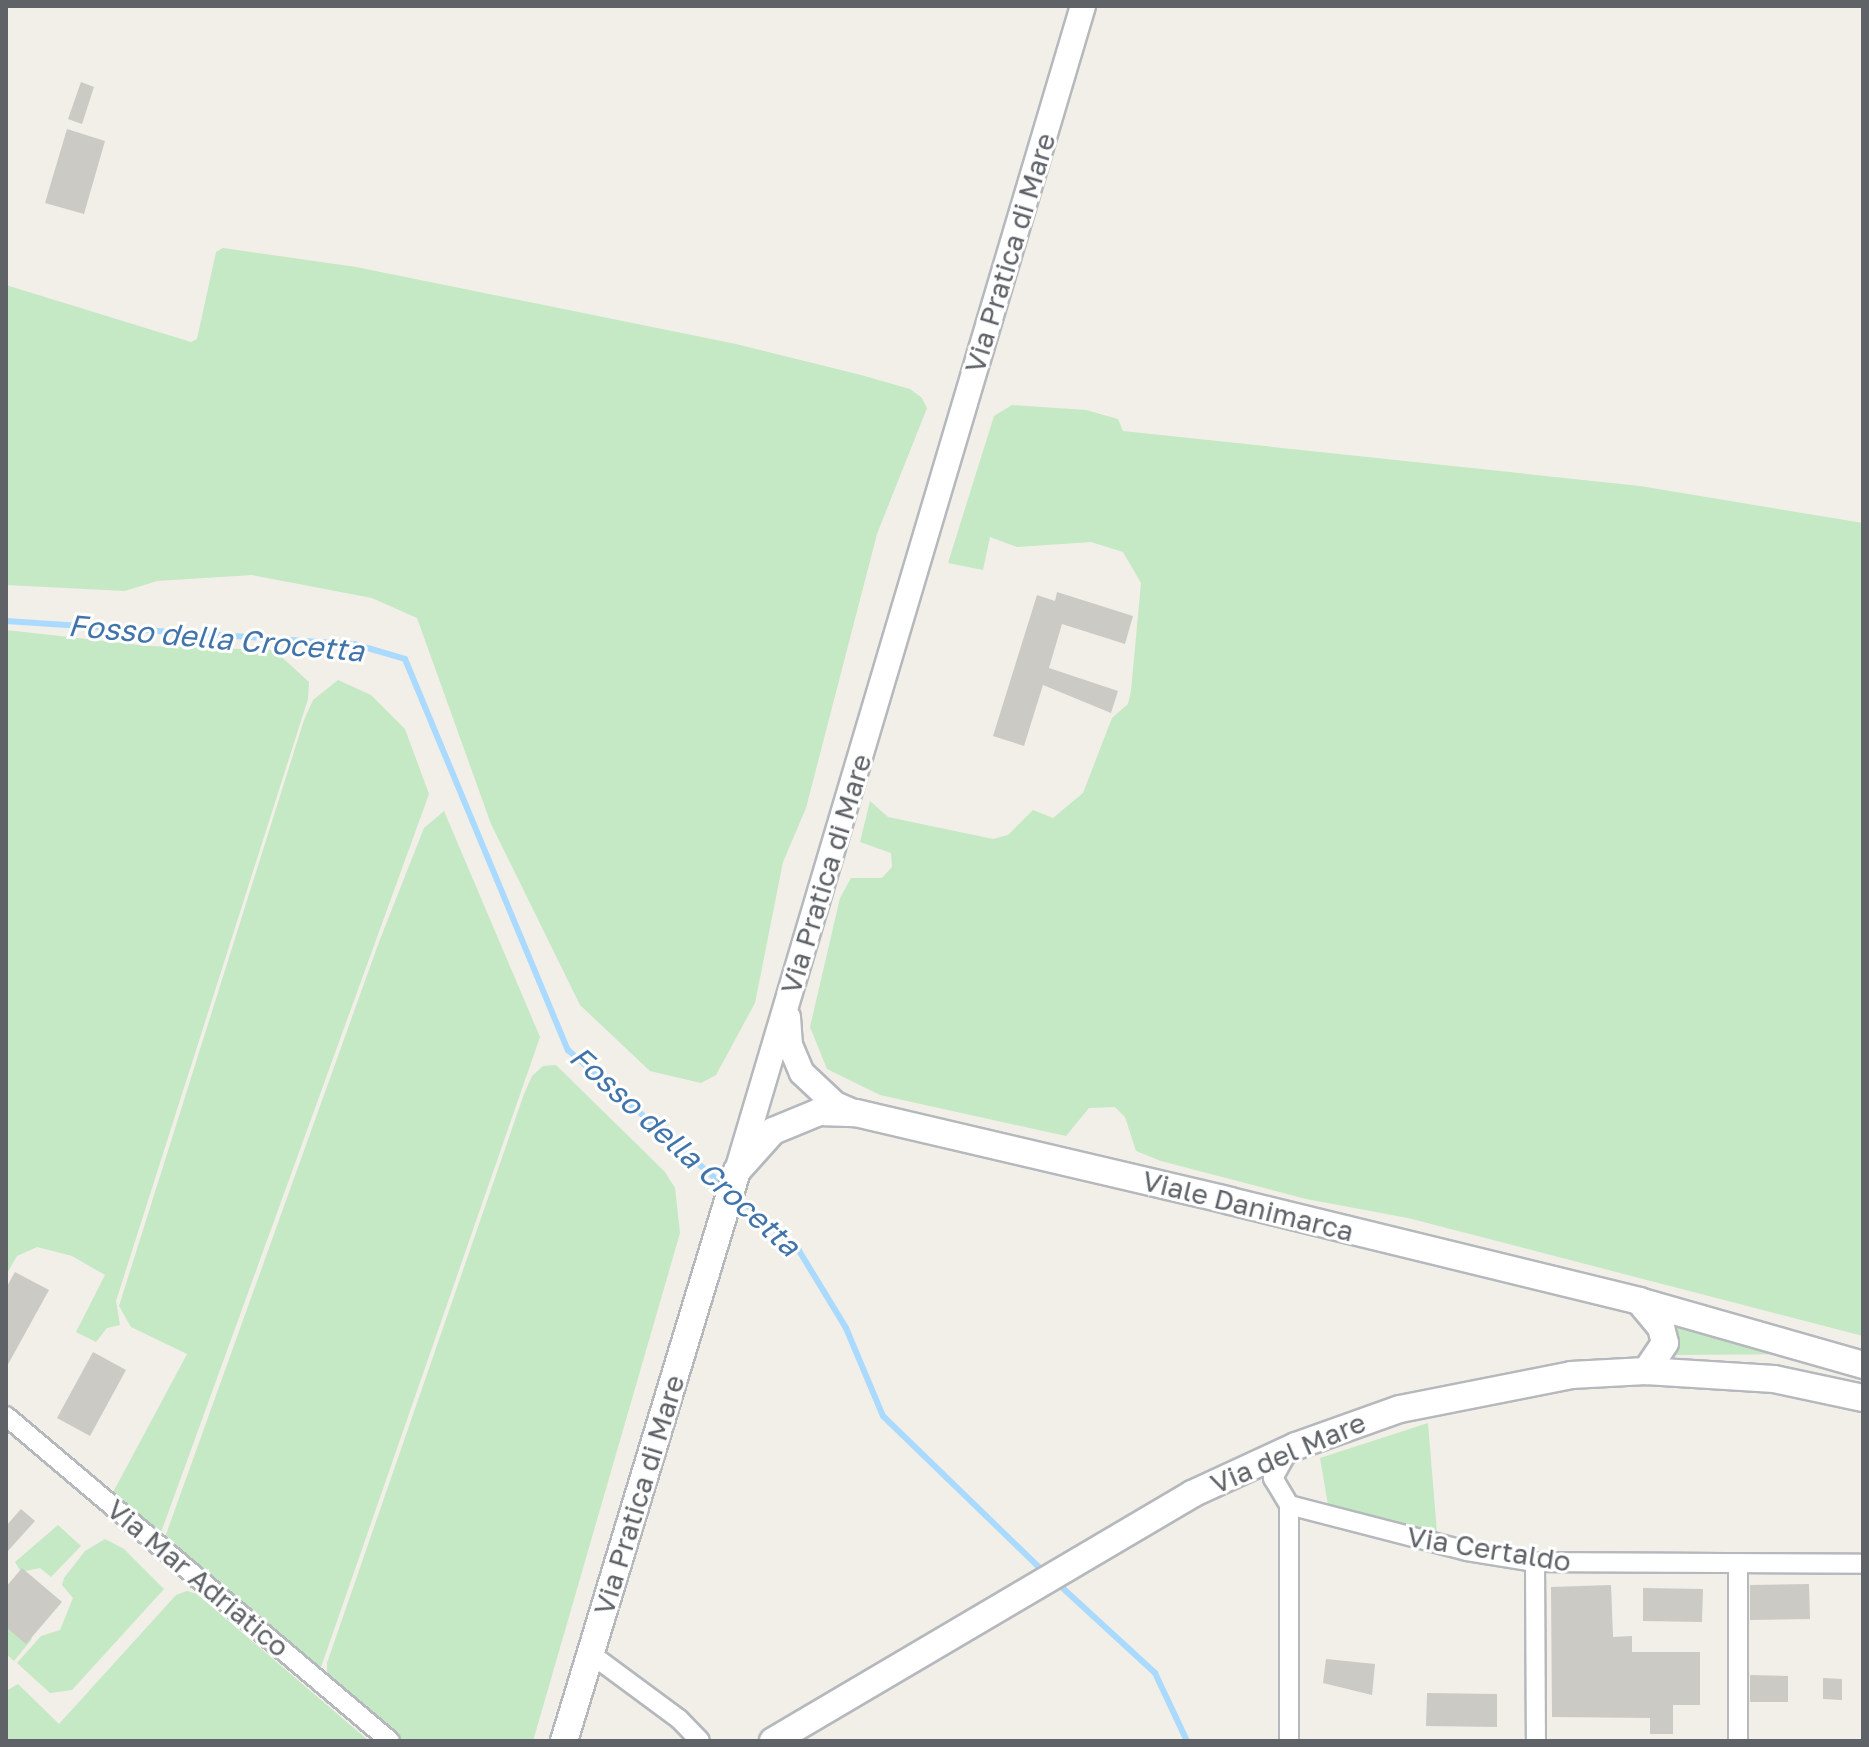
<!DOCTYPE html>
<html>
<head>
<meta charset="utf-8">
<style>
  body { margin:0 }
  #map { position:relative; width:1869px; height:1747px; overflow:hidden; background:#f1efe8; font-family:"Golos Text",sans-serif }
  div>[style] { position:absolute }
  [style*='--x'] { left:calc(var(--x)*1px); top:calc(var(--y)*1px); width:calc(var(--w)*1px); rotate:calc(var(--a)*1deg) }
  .green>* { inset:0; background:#c5e8c5 }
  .stream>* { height:6px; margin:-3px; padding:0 3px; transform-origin:3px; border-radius:3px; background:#aadaff }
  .building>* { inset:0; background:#cccac5 }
  .roads { filter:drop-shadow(2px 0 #b5b8bc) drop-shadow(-2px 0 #b5b8bc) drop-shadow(0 2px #b5b8bc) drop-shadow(0 -2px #b5b8bc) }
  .minor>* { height:18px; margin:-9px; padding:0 9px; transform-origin:9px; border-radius:9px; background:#fff }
  .tertiary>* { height:24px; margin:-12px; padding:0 12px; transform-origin:12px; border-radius:12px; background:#fff }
  .secondary>* { height:26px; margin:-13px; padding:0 13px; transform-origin:13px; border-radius:13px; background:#fff }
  span { translate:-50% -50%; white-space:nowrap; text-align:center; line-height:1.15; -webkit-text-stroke:6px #fff; paint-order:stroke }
  .street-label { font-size:28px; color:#5f6368 }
  .water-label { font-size:30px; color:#4174aa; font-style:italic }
  .frame { position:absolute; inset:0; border:8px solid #5f6368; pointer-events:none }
</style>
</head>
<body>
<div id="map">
  <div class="green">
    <div style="clip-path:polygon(223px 248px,356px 267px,736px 344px,861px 375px,910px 389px,922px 398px,927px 408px,877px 534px,806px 808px,783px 862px,755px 1003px,716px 1075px,701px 1083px,650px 1071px,580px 1005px,491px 824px,417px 618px,372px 598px,252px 575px,157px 581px,125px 591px,6px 585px,6px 285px,191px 342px,197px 339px,216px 252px)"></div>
    <div style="clip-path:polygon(1012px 405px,1086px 410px,1118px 419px,1123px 431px,1640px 486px,1863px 523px,1863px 1336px,1408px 1218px,1306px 1199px,1161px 1161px,1136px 1151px,1125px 1117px,1115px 1107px,1089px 1108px,1066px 1136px,880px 1095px,827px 1069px,810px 1027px,840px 898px,851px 878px,882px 878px,892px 867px,891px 853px,860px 842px,870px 801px,888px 817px,993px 839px,1008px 835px,1033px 810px,1053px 818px,1083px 793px,1112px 718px,1128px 704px,1131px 691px,1141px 583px,1123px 552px,1091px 542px,1017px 547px,990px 537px,983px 570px,948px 563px,994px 416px)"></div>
    <div style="clip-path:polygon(6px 630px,149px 646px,274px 650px,309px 682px,308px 699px,116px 1301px,120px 1325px,107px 1328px,96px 1342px,76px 1332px,105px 1275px,72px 1256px,37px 1247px,17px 1256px,6px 1275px)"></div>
    <div style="clip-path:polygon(338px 680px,371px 695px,405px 729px,429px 794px,159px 1538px,110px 1498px,187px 1354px,131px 1327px,119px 1306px,304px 720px,313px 700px)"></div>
    <div style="clip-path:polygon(444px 811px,540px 1037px,320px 1670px,164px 1540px,379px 942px,424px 828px)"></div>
    <div style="clip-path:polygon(556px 1065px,665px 1172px,675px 1188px,680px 1233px,533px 1741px,400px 1741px,327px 1680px,327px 1663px,524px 1094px,532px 1076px,543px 1066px)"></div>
    <div style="clip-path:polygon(1672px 1322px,1800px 1354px,1669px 1355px)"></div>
    <div style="clip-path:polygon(1428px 1423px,1437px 1533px,1328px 1505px,1320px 1458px)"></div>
    <div style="clip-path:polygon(58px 1525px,81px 1546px,51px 1577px,40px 1568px,21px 1572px,15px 1562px)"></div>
    <div style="clip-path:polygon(105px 1539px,124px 1549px,164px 1589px,72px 1690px,50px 1693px,17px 1663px,41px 1636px,60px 1630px,73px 1598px,62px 1585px,64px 1578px,85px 1551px)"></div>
    <div style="clip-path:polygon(187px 1591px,197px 1594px,369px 1741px,6px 1741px,6px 1691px,18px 1684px,59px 1724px,176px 1595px)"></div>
    <div style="clip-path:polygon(6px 1616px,32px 1639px,14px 1661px,6px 1654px)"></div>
  </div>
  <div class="stream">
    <div style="--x:6;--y:621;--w:349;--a:3.8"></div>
    <div style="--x:354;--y:644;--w:53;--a:16.4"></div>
    <div style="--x:405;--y:659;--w:424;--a:67.4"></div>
    <div style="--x:568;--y:1050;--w:207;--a:41.1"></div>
    <div style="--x:736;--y:1196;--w:82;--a:40.5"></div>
    <div style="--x:798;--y:1249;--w:92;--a:58.7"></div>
    <div style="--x:846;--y:1328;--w:95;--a:67.2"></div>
    <div style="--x:883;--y:1416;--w:227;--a:44.1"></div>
    <div style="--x:1055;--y:1581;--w:136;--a:42.6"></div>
    <div style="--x:1155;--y:1673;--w:75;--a:64.8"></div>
  </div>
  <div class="building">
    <div style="clip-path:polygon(81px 82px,94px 87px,82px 124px,68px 119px)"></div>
    <div style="clip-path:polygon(67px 129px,105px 141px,84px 214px,45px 203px)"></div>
    <div style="clip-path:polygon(1057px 592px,1133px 616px,1125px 644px,1062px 624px,1049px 668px,1118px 691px,1111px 713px,1043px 685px,1024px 746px,993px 736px,1037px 595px,1055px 601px)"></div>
    <div style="clip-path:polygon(15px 1272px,49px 1290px,6px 1368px,6px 1288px)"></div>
    <div style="clip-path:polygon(93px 1352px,126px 1370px,90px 1436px,57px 1418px)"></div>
    <div style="clip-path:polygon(21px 1509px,35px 1521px,6px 1553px,6px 1526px)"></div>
    <div style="clip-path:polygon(22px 1568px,62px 1602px,26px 1644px,6px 1627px,6px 1587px)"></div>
    <div style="clip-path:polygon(1809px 1584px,1810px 1619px,1750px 1620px,1750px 1585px)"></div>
    <div style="clip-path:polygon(1611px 1585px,1613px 1637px,1632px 1636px,1632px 1652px,1700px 1652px,1700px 1705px,1673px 1705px,1673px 1734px,1650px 1734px,1650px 1718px,1552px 1717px,1551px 1587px)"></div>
    <div style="clip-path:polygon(1643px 1588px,1703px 1589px,1702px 1622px,1643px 1621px)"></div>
    <div style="clip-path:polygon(1326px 1659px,1375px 1664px,1372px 1695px,1323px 1683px)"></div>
    <div style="clip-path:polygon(1750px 1675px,1788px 1676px,1788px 1702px,1750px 1702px)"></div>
    <div style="clip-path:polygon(1823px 1678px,1842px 1679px,1842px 1700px,1823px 1699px)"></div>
    <div style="clip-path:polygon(1427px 1693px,1497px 1694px,1497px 1727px,1426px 1726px)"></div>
  </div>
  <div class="roads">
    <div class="minor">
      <div style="--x:6;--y:1416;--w:503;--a:40.24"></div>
      <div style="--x:1287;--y:1453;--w:29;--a:119"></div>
      <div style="--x:1273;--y:1478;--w:31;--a:59"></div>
      <div style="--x:1289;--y:1505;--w:184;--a:14.5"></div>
      <div style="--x:1467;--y:1551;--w:69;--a:9.2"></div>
      <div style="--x:1535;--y:1562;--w:328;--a:0.3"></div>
      <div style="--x:1289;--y:1505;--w:236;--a:90"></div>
      <div style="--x:1535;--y:1562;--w:179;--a:89.7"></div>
      <div style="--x:1738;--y:1565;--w:176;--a:90"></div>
      <div style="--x:591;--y:1654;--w:109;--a:36.5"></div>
      <div style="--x:679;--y:1719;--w:30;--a:46"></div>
    </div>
    <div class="tertiary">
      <div style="--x:788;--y:1017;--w:28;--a:86"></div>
      <div style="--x:790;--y:1045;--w:30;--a:67"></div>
      <div style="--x:802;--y:1073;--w:45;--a:43.2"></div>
      <div style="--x:835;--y:1104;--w:23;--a:23"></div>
      <div style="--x:737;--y:1171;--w:1215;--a:-73.46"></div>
    </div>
    <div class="secondary">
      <div style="--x:1639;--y:1301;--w:34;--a:50"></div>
      <div style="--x:1661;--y:1327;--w:16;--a:76"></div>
      <div style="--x:1665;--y:1343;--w:34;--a:124"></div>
      <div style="--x:564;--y:1741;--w:596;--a:-73.12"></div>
      <div style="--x:737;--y:1171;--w:54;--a:-48"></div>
      <div style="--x:773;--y:1131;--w:50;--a:-22.4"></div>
      <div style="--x:819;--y:1112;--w:37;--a:2"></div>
      <div style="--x:856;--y:1113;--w:384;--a:13.2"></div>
      <div style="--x:1230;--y:1201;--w:421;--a:13.7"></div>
      <div style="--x:1639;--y:1301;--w:233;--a:15.9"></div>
      <div style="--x:773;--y:1741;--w:486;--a:-30.5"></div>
      <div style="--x:1192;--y:1494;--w:115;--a:-24.8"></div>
      <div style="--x:1296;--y:1446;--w:110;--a:-19.6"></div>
      <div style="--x:1400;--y:1409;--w:174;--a:-11.2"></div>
      <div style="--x:1571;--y:1375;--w:75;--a:-3.1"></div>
      <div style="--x:1646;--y:1371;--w:128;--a:3.6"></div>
      <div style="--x:1774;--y:1379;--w:91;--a:12.1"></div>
    </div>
  </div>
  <div class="street-label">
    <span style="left:1010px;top:253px;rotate:-73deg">Via Pratica di Mare</span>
    <span style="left:826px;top:874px;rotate:-73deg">Via Pratica di Mare</span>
    <span style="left:1248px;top:1206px;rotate:14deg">Viale Danimarca</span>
    <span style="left:1288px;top:1453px;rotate:-23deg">Via del Mare</span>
    <span style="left:639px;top:1495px;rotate:-73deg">Via Pratica di Mare</span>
    <span style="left:1489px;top:1549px;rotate:9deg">Via Certaldo</span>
    <span style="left:198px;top:1578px;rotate:40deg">Via Mar Adriatico</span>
  </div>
  <div class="water-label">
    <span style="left:216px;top:638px;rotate:5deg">Fosso della Crocetta</span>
    <span style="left:685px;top:1151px;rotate:42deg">Fosso della Crocetta</span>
  </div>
  <div class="frame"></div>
</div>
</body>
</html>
